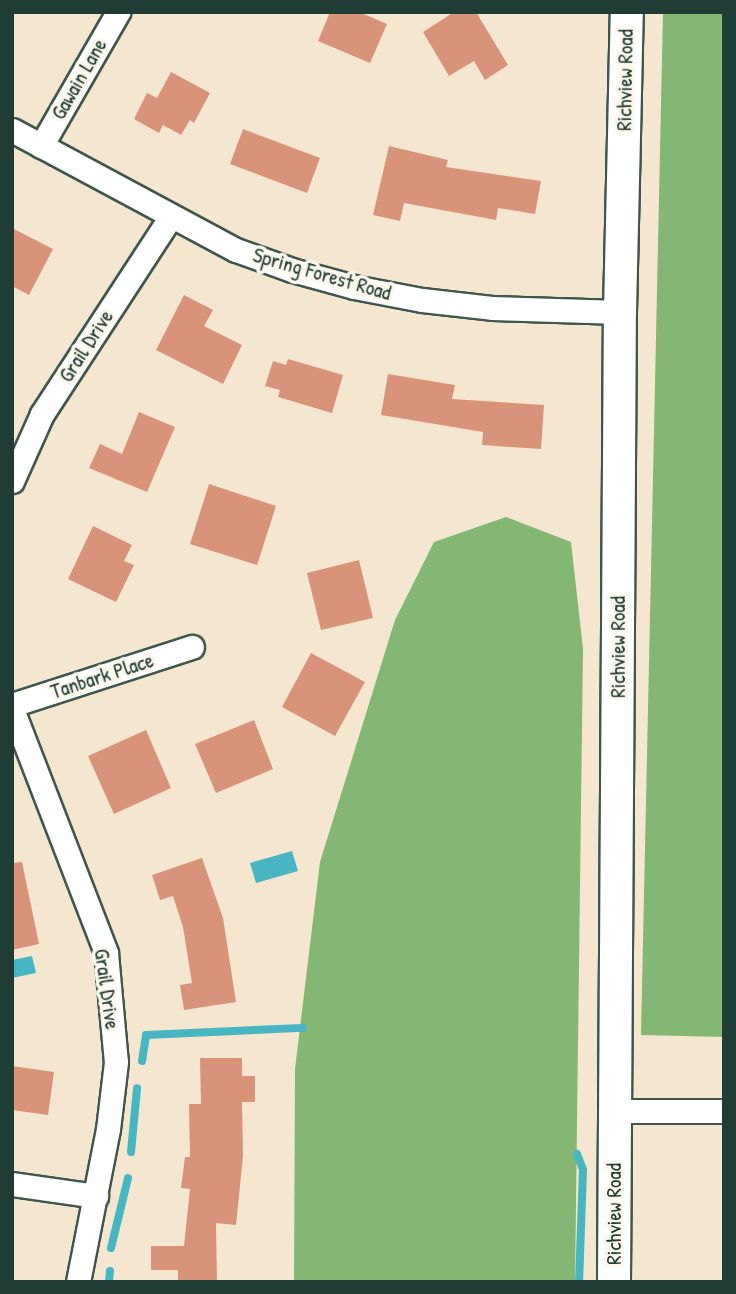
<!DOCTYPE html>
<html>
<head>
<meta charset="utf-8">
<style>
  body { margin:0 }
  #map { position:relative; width:736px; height:1294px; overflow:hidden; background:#f5e7cf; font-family:"Patrick Hand",sans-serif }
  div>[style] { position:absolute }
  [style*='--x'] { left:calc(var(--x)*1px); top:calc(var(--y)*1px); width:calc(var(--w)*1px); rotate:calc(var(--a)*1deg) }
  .forest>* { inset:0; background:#83b773 }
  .water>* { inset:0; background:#47b5c2 }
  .stream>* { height:8px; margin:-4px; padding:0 4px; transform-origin:4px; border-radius:4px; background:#47b5c2 }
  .building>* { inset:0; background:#d9937b }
  .roads { filter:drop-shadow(2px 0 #3f564b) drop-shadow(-2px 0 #3f564b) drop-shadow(0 2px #3f564b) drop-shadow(0 -2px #3f564b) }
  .street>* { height:23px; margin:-11.5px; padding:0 11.5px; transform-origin:11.5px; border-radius:11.5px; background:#fff }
  .secondary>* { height:32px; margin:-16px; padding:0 16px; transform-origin:16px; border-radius:16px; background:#fff }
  span { translate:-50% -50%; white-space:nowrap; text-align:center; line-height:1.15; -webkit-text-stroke:7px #fbf7ec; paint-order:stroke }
  .street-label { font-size:21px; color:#1f3d34 }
  .frame { position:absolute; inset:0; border:14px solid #1f3d34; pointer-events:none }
</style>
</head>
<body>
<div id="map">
  <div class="forest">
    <div style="clip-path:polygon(663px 12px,724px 12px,724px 1037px,641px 1035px)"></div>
    <div style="clip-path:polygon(506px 517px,571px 542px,583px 649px,575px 1282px,294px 1282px,295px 1069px,320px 862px,395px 620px,434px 542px)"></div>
  </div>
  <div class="water">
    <div style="clip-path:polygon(292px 851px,298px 871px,256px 883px,250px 863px)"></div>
    <div style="clip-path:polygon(32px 956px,36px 973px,12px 978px,12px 960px)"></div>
  </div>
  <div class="stream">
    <div style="--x:142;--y:1061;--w:26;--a:-81"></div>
    <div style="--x:146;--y:1035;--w:157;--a:-2.6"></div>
    <div style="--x:131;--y:1152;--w:64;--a:-84.6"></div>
    <div style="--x:577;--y:1154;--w:17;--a:69"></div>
    <div style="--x:583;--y:1170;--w:112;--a:92"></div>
    <div style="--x:111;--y:1248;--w:72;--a:-76.3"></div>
    <div style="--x:109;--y:1282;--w:11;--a:-85"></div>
  </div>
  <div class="building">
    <div style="clip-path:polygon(330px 12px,359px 12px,387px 24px,370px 63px,318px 41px)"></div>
    <div style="clip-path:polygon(454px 12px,476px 12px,508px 65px,485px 80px,474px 61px,449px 76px,423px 32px)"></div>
    <div style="clip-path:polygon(171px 72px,210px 93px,194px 123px,190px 120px,181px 135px,163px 125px,159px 133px,134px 119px,147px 93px,157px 98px)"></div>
    <div style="clip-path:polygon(243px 129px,320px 158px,307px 193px,230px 164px)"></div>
    <div style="clip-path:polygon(389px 146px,448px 160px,446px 167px,541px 181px,535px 214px,498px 208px,496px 220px,404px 203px,400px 221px,373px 215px)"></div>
    <div style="clip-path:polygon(12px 228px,53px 249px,29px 295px,12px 286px)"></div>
    <div style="clip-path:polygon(184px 295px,213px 310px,204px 326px,242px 345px,223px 384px,156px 350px)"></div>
    <div style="clip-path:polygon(288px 359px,343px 375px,332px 413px,278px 397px,280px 390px,265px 386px,273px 361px,286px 365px)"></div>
    <div style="clip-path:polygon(388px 374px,455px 385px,452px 399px,544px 405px,541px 449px,482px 445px,483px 432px,381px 415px)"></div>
    <div style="clip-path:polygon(139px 412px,175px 427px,147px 492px,89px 468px,100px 444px,122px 454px)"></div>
    <div style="clip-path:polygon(209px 484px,276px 506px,257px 565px,190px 544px)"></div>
    <div style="clip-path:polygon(93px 526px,132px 545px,124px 561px,134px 565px,116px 602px,68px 579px)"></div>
    <div style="clip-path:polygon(359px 560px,373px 618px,321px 630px,307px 573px)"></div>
    <div style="clip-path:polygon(311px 653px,365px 682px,335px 736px,282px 707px)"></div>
    <div style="clip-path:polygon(254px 720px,273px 769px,216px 793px,195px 744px)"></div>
    <div style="clip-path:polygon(146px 730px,171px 788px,114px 814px,88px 756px)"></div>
    <div style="clip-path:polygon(202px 858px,223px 918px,236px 1002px,184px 1010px,180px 985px,192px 983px,183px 927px,173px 896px,160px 900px,152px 875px)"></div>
    <div style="clip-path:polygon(22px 862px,39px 944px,12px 950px,12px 863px)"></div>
    <div style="clip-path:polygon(200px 1058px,242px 1058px,242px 1076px,255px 1076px,255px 1102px,242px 1102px,243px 1156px,236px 1225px,216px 1223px,217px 1282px,178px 1282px,178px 1270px,151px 1270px,151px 1246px,184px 1246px,190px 1189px,181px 1188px,185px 1157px,190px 1157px,189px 1104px,201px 1104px)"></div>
    <div style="clip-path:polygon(12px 1066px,54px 1072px,48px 1115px,12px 1110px)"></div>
  </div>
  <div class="roads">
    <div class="street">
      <div style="--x:12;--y:130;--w:254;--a:28.2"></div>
      <div style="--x:236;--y:250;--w:59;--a:19.7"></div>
      <div style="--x:292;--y:270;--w:64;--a:15.3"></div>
      <div style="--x:354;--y:287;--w:69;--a:10.8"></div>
      <div style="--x:422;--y:300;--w:70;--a:6.5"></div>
      <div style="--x:492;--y:308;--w:128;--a:1.8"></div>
      <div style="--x:41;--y:146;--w:155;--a:-60.1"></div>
      <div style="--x:12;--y:481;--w:73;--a:-65.9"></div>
      <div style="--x:42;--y:414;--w:236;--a:-56.9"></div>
      <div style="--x:12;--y:705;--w:189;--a:-17.9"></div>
      <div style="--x:12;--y:709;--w:261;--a:68.9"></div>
      <div style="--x:106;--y:953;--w:109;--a:84.8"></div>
      <div style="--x:116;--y:1062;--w:67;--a:96.8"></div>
      <div style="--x:108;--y:1129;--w:156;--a:101.1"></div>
      <div style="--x:615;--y:1111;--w:109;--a:0"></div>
      <div style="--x:12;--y:1184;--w:85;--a:8.1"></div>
    </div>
    <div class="secondary">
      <div style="--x:614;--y:1282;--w:970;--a:-89.65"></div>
      <div style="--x:620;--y:312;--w:300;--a:-88.7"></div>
    </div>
  </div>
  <div class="street-label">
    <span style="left:79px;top:79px;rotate:-60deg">Gawain Lane</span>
    <span style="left:625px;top:80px;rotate:-89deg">Richview Road</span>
    <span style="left:322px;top:274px;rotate:16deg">Spring Forest Road</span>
    <span style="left:86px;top:346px;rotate:-57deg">Grail Drive</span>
    <span style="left:618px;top:647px;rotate:-90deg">Richview Road</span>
    <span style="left:102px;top:676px;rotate:-18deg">Tanbark Place</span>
    <span style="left:107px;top:989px;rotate:82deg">Grail Drive</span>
    <span style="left:614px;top:1214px;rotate:-90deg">Richview Road</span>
  </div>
  <div class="frame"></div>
</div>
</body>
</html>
